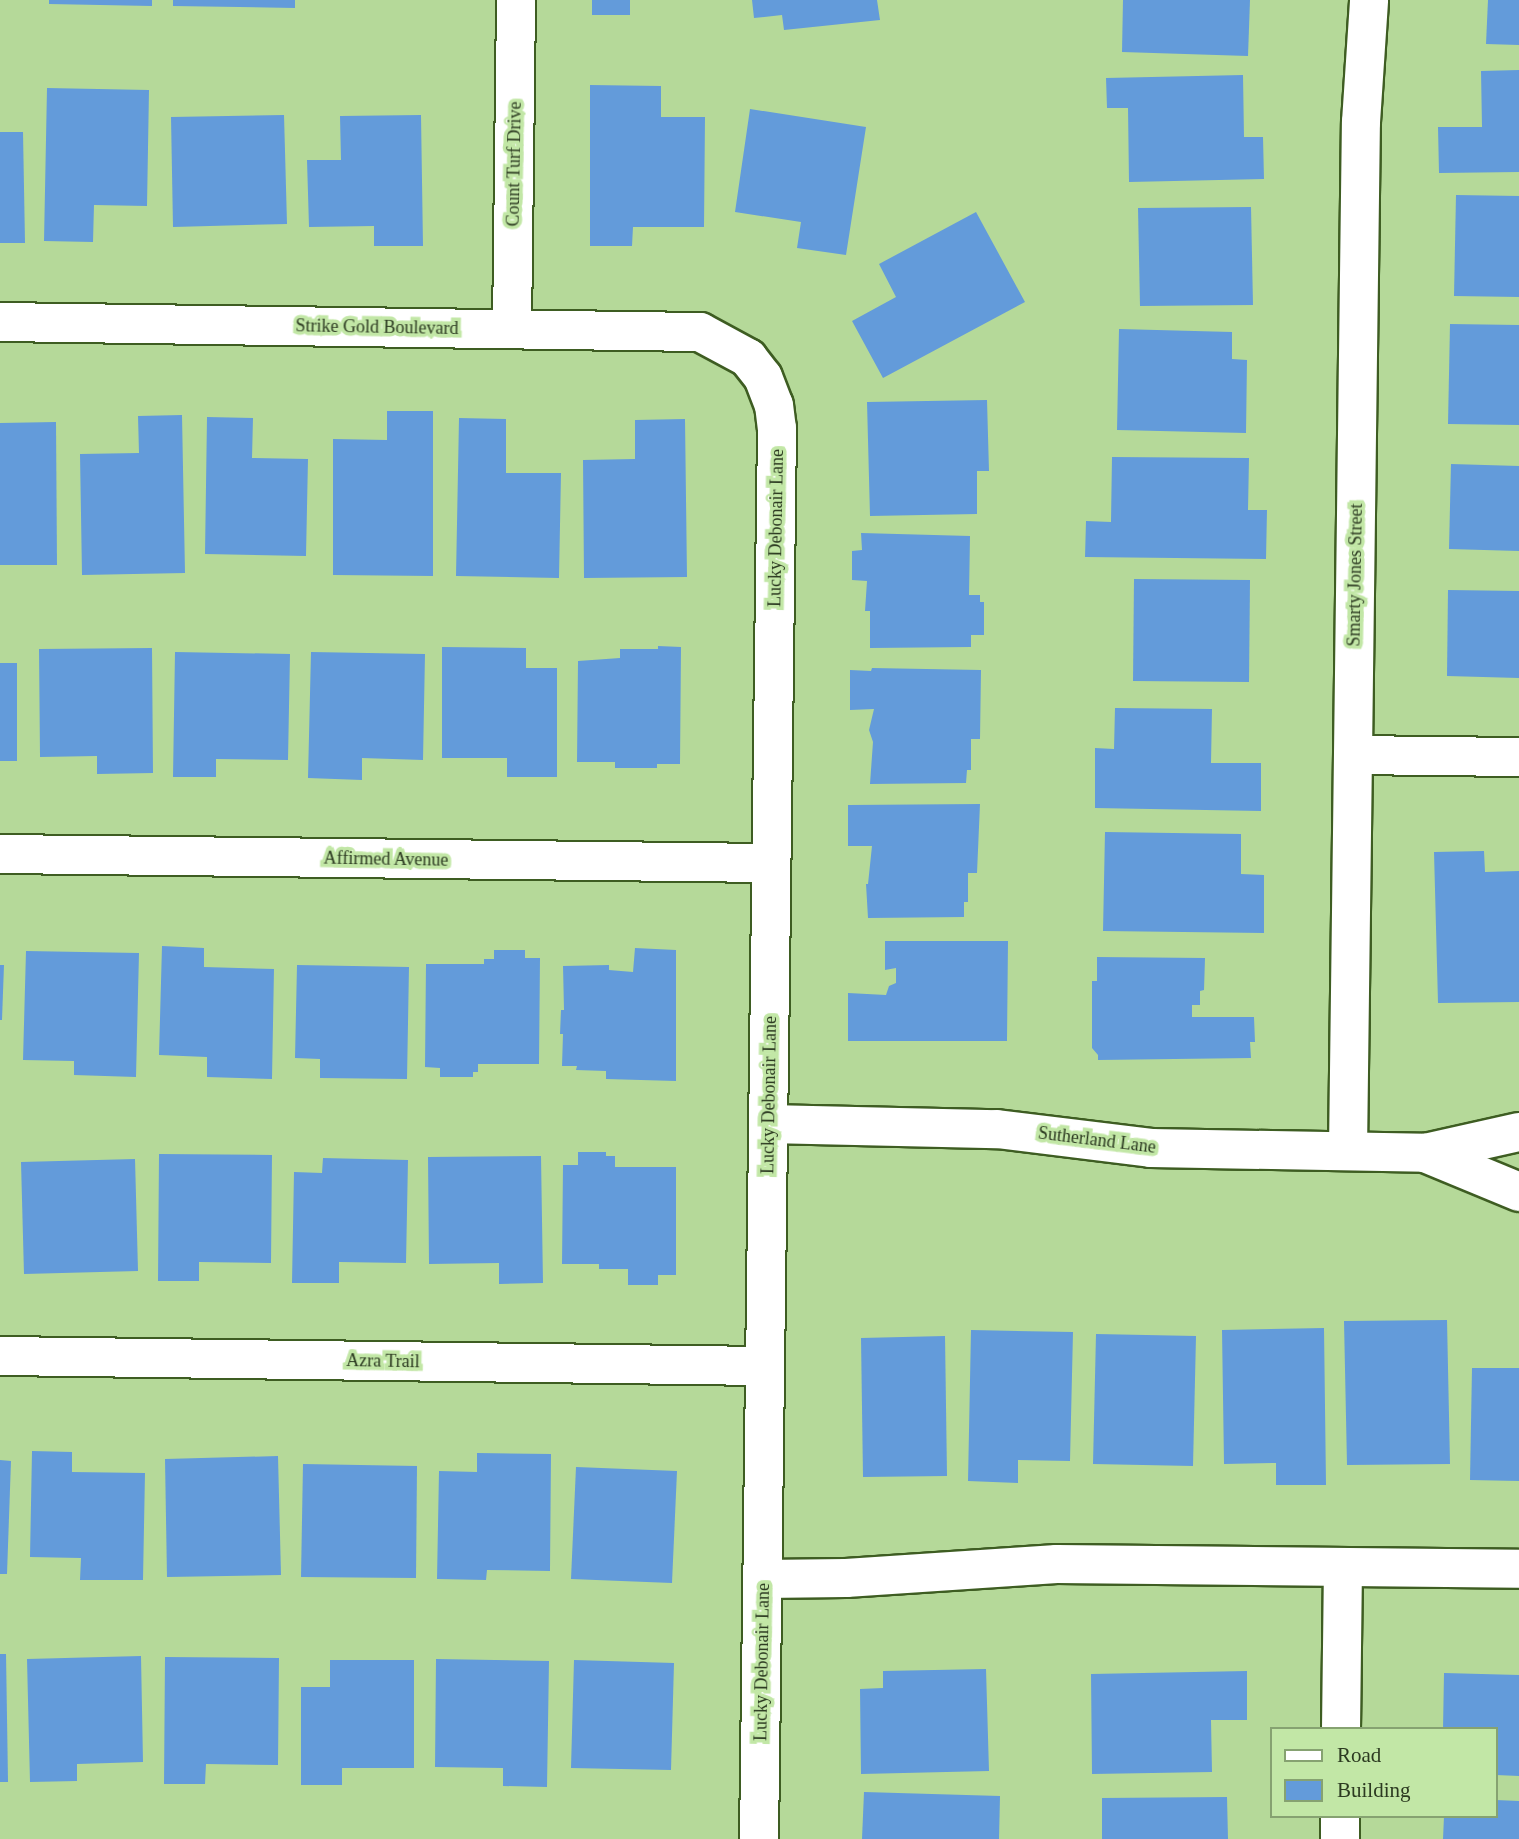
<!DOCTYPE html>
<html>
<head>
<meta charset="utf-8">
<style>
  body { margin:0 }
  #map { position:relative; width:1519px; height:1839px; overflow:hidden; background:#b5d999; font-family:"Times New Roman",serif }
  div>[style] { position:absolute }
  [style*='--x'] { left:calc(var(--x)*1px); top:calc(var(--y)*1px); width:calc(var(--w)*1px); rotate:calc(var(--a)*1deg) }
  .building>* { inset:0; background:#639bda }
  .roads { filter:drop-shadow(2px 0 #3e5d22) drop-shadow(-2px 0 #3e5d22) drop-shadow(0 2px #3e5d22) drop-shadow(0 -2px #3e5d22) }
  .minor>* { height:38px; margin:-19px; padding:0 19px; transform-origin:19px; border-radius:19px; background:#fff }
  .tertiary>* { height:38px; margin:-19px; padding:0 19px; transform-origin:19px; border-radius:19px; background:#fff }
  span { translate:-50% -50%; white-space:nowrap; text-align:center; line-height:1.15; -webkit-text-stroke:7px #c2e7a6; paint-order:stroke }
  .street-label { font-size:18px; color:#2c3a21 }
  .legend { position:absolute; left:1270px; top:1727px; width:228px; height:91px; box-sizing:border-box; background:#c2e7a6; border:2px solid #86a271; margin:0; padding:9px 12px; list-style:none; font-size:21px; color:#2c3a21 }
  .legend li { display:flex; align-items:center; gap:14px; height:35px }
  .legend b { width:35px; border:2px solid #86a271 }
</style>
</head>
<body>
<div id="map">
  <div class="building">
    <div style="clip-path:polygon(49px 0,152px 0,152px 6px,49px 4px)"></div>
    <div style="clip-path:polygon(173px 0,295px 0,295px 8px,173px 6px)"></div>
    <div style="clip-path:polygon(592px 0,630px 0,630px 15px,592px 15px)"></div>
    <div style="clip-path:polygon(752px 0,877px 0,880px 20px,784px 30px,782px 15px,754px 18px)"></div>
    <div style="clip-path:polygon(1123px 0,1250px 0,1248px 56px,1122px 52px)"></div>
    <div style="clip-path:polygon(1488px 0,1519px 0,1519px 45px,1486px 44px)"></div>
    <div style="clip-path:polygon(1519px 70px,1519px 172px,1439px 173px,1438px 127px,1482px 127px,1481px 71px)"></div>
    <div style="clip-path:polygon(1243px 75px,1244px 137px,1263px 137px,1264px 179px,1129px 182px,1128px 108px,1107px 108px,1106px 78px)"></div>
    <div style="clip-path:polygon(590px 85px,661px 86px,661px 117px,705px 117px,704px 227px,633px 227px,632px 246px,590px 246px)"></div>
    <div style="clip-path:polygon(47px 88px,149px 90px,147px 206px,94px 205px,93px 242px,44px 241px)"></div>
    <div style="clip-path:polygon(750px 109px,866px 127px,846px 255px,797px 248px,801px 222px,735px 212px)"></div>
    <div style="clip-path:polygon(284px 115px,287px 224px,173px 227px,171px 117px)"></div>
    <div style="clip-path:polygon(421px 115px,423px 246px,374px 246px,374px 226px,309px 227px,307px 160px,341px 160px,340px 116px)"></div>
    <div style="clip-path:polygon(0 132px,23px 132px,25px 243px,0 243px)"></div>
    <div style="clip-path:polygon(1456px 195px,1519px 196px,1519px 297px,1454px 296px)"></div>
    <div style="clip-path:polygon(1251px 207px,1253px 305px,1140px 306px,1138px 208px)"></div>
    <div style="clip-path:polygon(976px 212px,1025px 302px,883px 378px,852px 321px,896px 297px,879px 264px)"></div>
    <div style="clip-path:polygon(1450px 324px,1519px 325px,1519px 425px,1448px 424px)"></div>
    <div style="clip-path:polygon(1119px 329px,1232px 332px,1232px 359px,1247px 360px,1246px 433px,1117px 430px)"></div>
    <div style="clip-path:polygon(987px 400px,989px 471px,977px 471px,977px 514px,870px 516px,867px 402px)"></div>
    <div style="clip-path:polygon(387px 411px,433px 411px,433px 576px,333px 575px,333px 439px,387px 440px)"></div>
    <div style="clip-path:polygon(182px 415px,185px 573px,82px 575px,80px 454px,139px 453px,138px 416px)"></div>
    <div style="clip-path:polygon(207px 417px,253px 418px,252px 458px,308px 459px,306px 556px,205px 554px)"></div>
    <div style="clip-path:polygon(459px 418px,506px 419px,506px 473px,561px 473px,559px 578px,456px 576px)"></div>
    <div style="clip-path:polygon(685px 419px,687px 577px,584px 578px,583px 460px,635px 459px,635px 420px)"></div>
    <div style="clip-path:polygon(56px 422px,57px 565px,0 565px,0 423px)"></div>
    <div style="clip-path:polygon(1112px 457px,1249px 458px,1248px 510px,1267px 510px,1266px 559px,1085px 557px,1086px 521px,1111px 522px)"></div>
    <div style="clip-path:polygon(1451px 464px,1519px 466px,1519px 551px,1449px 549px)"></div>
    <div style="clip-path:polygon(861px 533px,970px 536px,969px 595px,980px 595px,980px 602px,984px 602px,984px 635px,971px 635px,971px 647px,870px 648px,870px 611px,865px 611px,867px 581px,852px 580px,852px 551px,862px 550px)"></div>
    <div style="clip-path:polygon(1134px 579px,1250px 580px,1249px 682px,1133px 681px)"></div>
    <div style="clip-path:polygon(1448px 590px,1519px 591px,1519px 678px,1447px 676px)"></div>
    <div style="clip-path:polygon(658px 646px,681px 647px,680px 764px,657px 764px,657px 768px,615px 768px,615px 762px,577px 762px,578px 661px,620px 658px,620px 649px,658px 649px)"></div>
    <div style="clip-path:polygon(442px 647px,526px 648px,526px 668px,557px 668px,557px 777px,507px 777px,507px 758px,442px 758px)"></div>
    <div style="clip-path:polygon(152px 648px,153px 773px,97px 774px,97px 756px,40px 757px,39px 649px)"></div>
    <div style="clip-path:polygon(175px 652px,290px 654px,288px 760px,216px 759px,216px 777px,173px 777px)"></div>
    <div style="clip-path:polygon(311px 652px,425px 654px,423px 760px,362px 758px,362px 780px,308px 778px)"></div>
    <div style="clip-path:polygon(0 663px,17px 663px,17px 761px,0 761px)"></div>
    <div style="clip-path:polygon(872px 668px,981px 670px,980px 739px,971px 739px,971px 770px,967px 770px,966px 783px,870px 784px,873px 742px,869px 730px,874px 709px,850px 710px,850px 670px,871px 671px)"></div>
    <div style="clip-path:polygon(1115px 708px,1212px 709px,1211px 763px,1261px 763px,1261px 811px,1095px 808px,1095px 748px,1114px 749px)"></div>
    <div style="clip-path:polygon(980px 804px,977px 873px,968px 873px,968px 902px,964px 902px,964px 917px,868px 918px,866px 884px,868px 884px,872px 846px,848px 846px,848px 805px)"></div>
    <div style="clip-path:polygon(1105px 832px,1241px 834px,1241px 874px,1264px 875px,1264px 933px,1103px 931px)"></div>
    <div style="clip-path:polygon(1484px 851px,1485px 872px,1519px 871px,1519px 1002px,1438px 1003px,1434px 852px)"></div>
    <div style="clip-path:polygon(885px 941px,1008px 941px,1007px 1041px,848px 1041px,848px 993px,886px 995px,889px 986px,896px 983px,896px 968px,885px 970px)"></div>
    <div style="clip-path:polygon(162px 946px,204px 948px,204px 967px,274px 969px,272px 1079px,207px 1077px,207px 1057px,159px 1055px)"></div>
    <div style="clip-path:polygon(635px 948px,676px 950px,676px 1081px,606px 1079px,606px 1071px,576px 1070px,577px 1066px,562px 1066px,563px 1034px,560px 1034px,561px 1010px,564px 1010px,563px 966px,609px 965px,609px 970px,633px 972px)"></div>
    <div style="clip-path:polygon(494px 950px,525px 950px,525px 958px,540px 958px,539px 1064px,478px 1064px,478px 1072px,473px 1072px,473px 1077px,440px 1077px,440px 1068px,425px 1067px,426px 964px,484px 964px,484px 959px,494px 959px)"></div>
    <div style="clip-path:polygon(26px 951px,139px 953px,136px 1077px,74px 1075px,74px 1061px,23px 1060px)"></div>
    <div style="clip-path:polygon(1097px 957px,1205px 958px,1204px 990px,1200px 991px,1200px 1005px,1192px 1005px,1192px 1017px,1254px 1017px,1255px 1042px,1250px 1042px,1251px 1058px,1098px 1060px,1098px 1055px,1092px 1048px,1092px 981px,1097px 981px)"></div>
    <div style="clip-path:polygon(0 965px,4px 965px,2px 1020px,0 1020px)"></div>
    <div style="clip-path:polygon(297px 965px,409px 967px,407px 1079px,320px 1078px,320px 1059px,295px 1058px)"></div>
    <div style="clip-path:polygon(578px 1152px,606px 1152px,606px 1156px,615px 1156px,615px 1167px,676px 1167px,676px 1275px,658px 1275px,658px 1285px,628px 1285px,628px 1269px,599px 1269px,599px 1264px,562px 1264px,563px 1165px,578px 1165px)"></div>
    <div style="clip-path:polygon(159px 1154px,272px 1155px,271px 1263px,199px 1262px,199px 1281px,158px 1281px)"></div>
    <div style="clip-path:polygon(541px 1156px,543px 1283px,499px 1284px,499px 1263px,429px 1264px,428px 1157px)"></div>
    <div style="clip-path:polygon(323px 1158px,408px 1160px,406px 1263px,339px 1262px,339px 1283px,292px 1283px,294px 1172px,322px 1173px)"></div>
    <div style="clip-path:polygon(135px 1159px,138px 1271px,24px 1274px,21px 1162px)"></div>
    <div style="clip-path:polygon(1447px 1320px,1450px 1464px,1347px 1465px,1344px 1321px)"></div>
    <div style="clip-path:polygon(1324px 1328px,1326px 1485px,1276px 1485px,1276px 1463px,1224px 1464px,1222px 1330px)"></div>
    <div style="clip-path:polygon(971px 1330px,1073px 1332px,1070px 1461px,1018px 1460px,1018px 1483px,968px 1481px)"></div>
    <div style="clip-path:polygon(1096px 1334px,1196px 1336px,1193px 1466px,1093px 1464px)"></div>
    <div style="clip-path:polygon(945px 1336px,947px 1476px,863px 1477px,861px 1338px)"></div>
    <div style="clip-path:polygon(1472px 1368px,1519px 1368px,1519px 1481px,1470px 1480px)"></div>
    <div style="clip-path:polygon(32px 1451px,72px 1452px,72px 1472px,145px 1473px,143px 1580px,80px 1580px,81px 1558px,30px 1557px)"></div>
    <div style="clip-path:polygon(477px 1453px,551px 1454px,550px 1571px,487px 1570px,486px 1580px,437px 1579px,439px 1471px,477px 1472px)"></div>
    <div style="clip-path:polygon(278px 1456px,281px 1575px,167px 1577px,165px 1459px)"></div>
    <div style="clip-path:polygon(0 1460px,11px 1461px,7px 1574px,0 1574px)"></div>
    <div style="clip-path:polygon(303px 1464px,417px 1466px,416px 1578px,301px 1577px)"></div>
    <div style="clip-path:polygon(576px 1467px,677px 1471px,672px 1583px,571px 1579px)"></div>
    <div style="clip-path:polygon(0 1654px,6px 1654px,8px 1782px,0 1782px)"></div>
    <div style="clip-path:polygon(141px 1656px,143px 1762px,77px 1764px,77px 1781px,30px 1782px,27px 1659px)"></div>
    <div style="clip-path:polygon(165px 1657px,279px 1658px,278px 1765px,206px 1764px,205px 1784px,164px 1784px)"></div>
    <div style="clip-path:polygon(436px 1659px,549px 1661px,547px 1787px,503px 1786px,503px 1768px,435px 1767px)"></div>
    <div style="clip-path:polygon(330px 1660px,414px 1660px,414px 1768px,342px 1768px,342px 1785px,301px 1785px,301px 1687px,330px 1687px)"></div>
    <div style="clip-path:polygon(574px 1660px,674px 1663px,671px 1770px,571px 1768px)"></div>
    <div style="clip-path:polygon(986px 1669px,989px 1771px,861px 1774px,860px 1689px,883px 1688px,883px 1671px)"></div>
    <div style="clip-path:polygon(1247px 1671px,1247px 1720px,1211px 1720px,1212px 1772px,1092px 1774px,1091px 1674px)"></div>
    <div style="clip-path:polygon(1444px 1673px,1519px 1675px,1519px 1776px,1496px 1775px,1496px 1729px,1443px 1729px)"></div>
    <div style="clip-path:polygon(864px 1792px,1000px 1796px,999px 1839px,862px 1839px)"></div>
    <div style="clip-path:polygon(1227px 1797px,1228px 1839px,1102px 1839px,1102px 1798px)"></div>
    <div style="clip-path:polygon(1496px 1800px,1519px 1801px,1519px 1839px,1443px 1839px,1444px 1816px,1496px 1816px)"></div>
  </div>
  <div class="roads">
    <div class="minor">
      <div style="--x:0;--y:322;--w:700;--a:0.82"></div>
      <div style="--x:700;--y:332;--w:55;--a:28.4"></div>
      <div style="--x:748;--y:358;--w:24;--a:52"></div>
      <div style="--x:763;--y:377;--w:30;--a:69"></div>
      <div style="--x:774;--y:405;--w:23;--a:83"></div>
      <div style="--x:777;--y:428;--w:1411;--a:90.73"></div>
      <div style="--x:512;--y:329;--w:329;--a:-89.3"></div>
      <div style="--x:1353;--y:755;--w:166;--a:0.7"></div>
      <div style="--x:0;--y:854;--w:771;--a:0.67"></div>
      <div style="--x:1348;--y:1151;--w:1029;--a:-89.28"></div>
      <div style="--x:1361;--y:122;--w:122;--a:-86.2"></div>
      <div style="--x:0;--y:1356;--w:765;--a:0.75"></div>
      <div style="--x:763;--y:1579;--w:83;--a:-0.7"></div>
      <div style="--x:846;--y:1578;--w:211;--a:-3.8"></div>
      <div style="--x:1057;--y:1564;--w:462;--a:0.6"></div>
      <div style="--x:1341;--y:1729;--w:162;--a:-89.3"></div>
      <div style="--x:1340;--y:1839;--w:23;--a:-90"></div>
    </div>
    <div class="tertiary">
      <div style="--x:768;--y:1124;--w:229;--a:1.3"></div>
      <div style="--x:997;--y:1129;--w:155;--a:7"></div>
      <div style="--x:1151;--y:1148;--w:274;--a:1"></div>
      <div style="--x:1425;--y:1153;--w:96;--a:-12.6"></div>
      <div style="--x:1425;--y:1153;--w:102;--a:22.5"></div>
    </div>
  </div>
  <div class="street-label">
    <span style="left:514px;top:164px;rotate:-89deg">Count Turf Drive</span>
    <span style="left:377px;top:327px;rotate:1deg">Strike Gold Boulevard</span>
    <span style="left:776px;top:528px;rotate:-89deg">Lucky Debonair Lane</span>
    <span style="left:1355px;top:575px;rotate:-89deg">Smarty Jones Street</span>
    <span style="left:386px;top:859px;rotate:1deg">Affirmed Avenue</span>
    <span style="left:769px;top:1095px;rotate:-89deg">Lucky Debonair Lane</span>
    <span style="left:1097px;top:1140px;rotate:7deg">Sutherland Lane</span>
    <span style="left:383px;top:1361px;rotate:1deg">Azra Trail</span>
    <span style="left:762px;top:1662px;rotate:-89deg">Lucky Debonair Lane</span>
  </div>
  <ul class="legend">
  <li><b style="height:9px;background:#fff"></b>Road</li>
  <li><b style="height:19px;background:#639bda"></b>Building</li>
  </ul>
</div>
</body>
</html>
